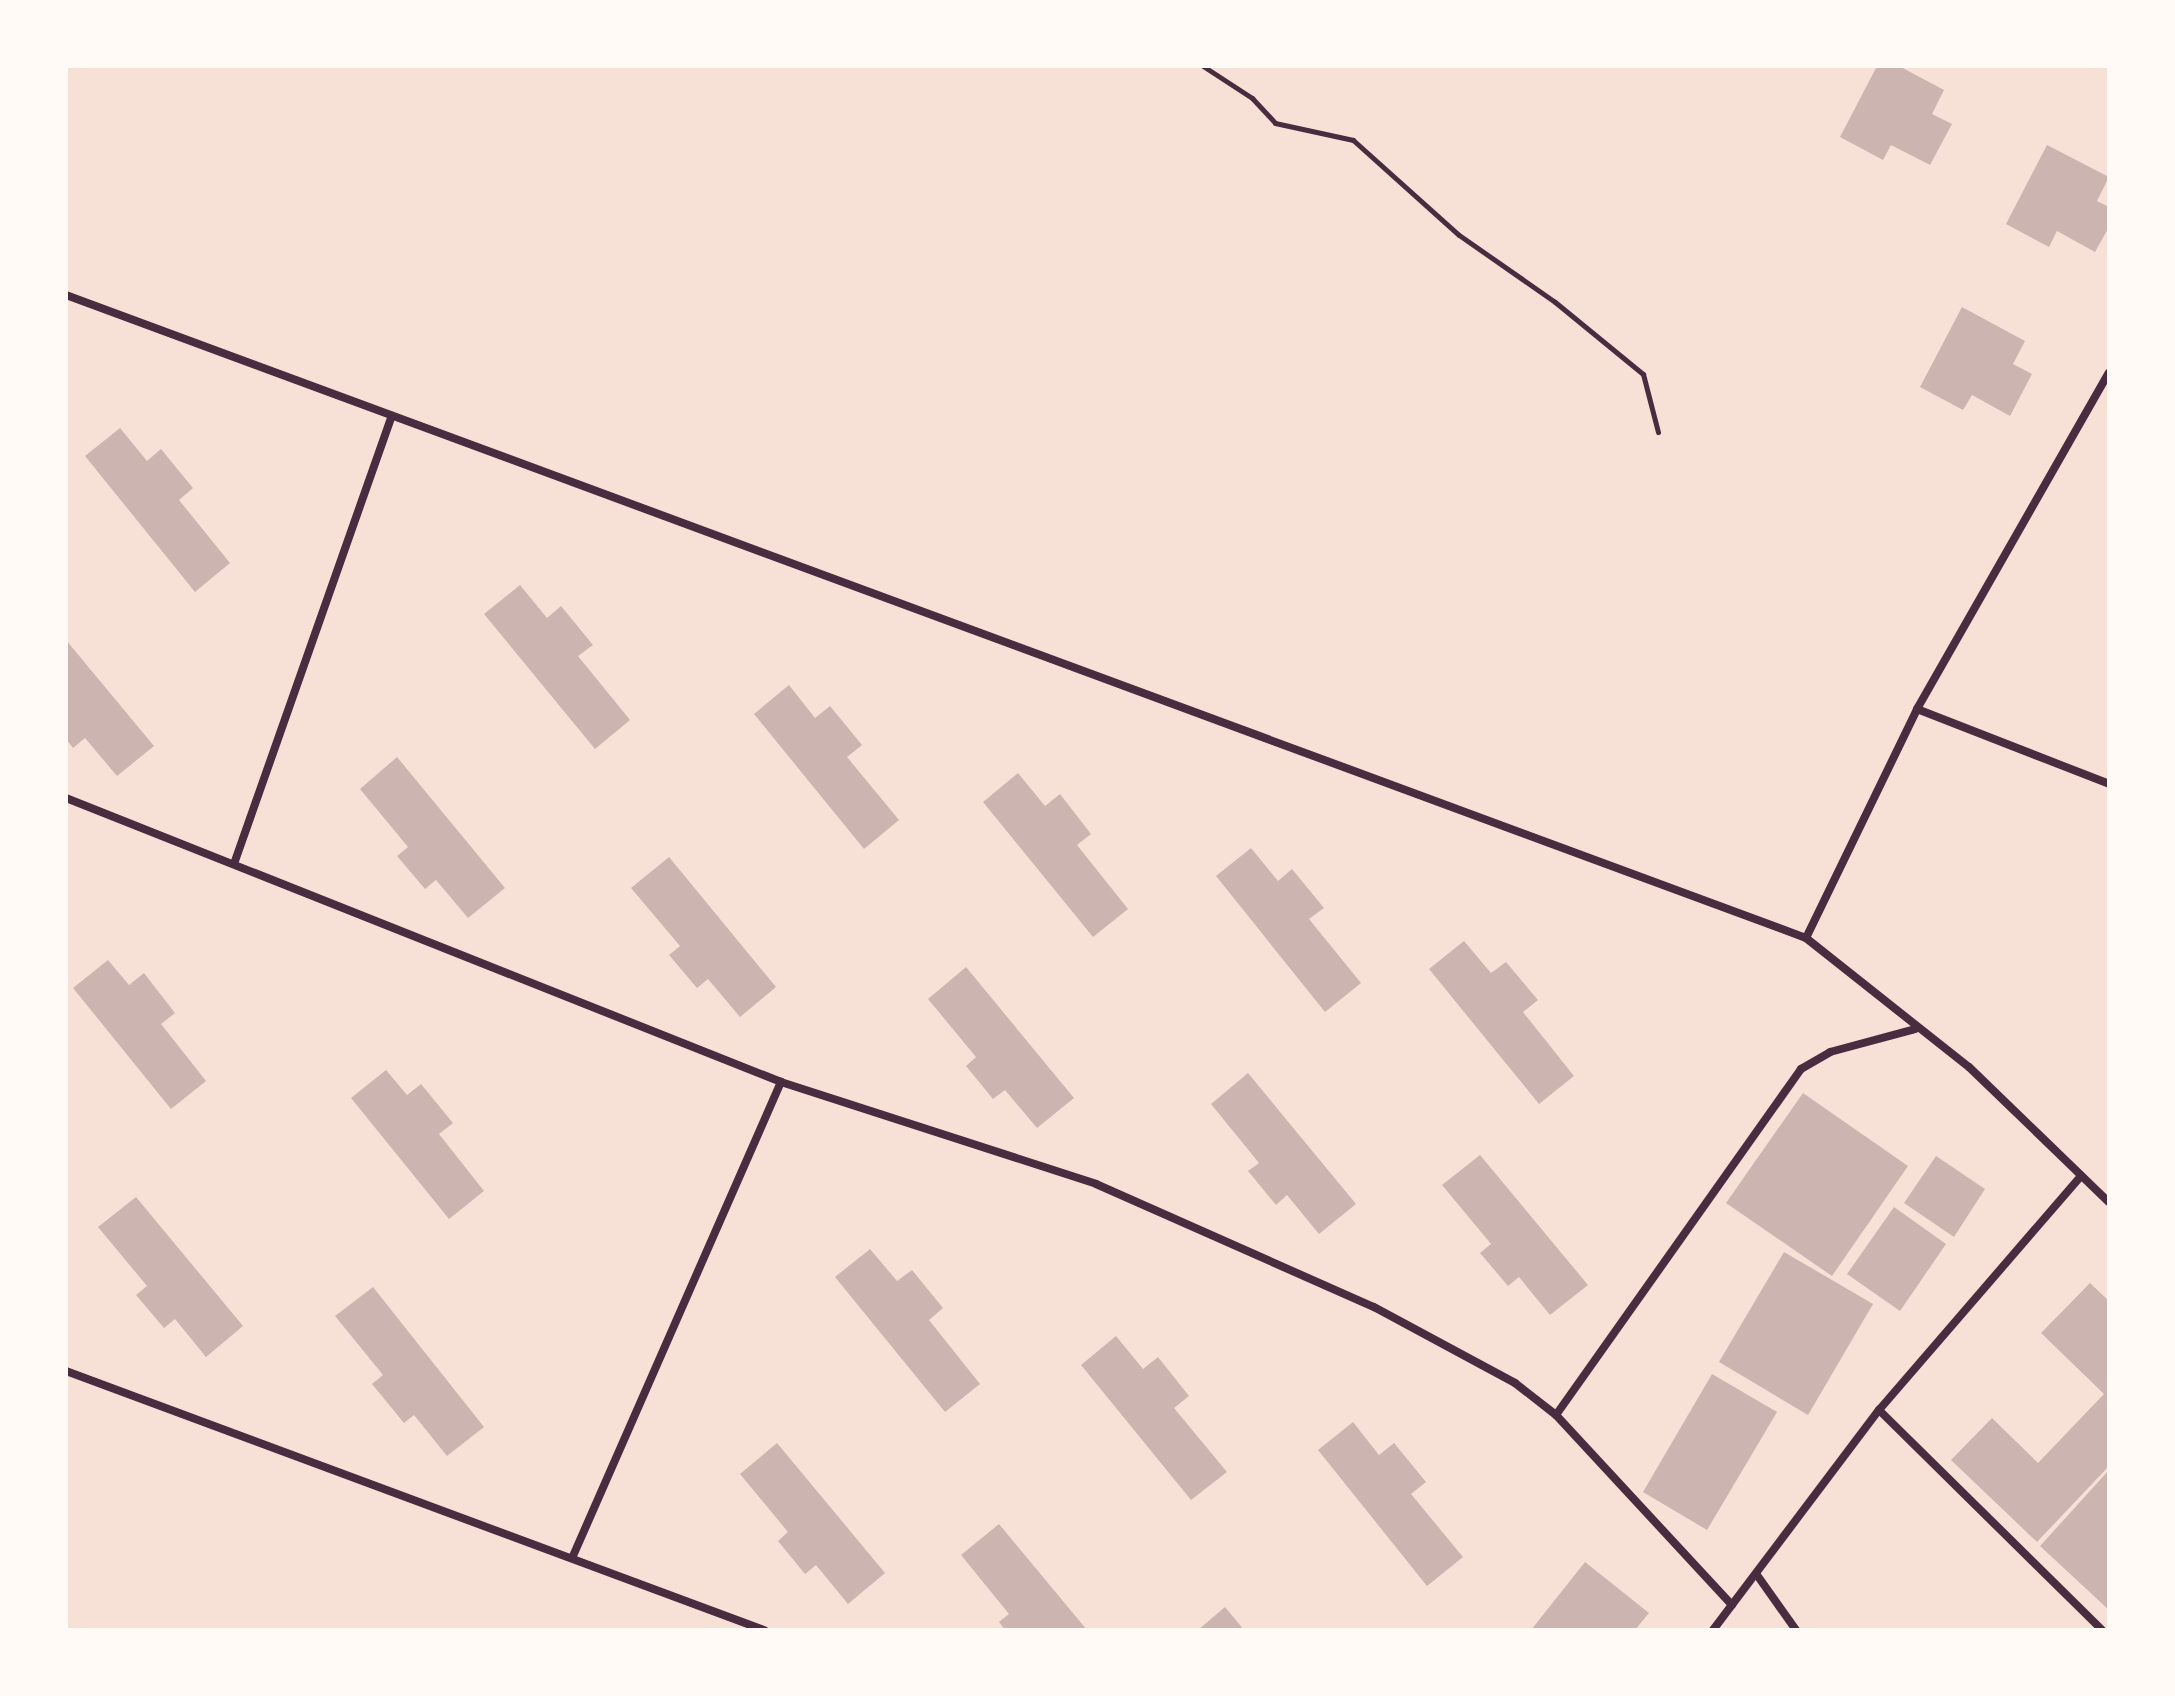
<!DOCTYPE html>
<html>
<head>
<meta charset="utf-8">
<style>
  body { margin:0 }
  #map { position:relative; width:2175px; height:1696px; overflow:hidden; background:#f7e1d7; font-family:"Noto Sans",sans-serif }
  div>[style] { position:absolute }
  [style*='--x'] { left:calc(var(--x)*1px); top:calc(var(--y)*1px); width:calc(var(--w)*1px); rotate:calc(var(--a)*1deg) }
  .building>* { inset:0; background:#ccb4b1 }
  .path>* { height:5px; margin:-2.5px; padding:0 2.5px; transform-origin:2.5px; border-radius:2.5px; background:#4a2c40 }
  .minor>* { height:8px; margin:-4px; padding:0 4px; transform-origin:4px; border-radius:4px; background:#4a2c40 }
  span { translate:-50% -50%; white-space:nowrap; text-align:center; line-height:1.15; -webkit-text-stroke:8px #fffaf5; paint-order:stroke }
  .frame { position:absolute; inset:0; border:68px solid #fffaf5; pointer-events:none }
</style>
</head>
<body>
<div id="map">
  <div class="building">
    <div style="clip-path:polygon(1877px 66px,1899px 66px,1944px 90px,1932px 114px,1952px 124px,1930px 165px,1891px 145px,1883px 160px,1840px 137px)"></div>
    <div style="clip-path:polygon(2047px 145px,2109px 177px,2097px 201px,2109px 207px,2109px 227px,2095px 252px,2057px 231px,2049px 247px,2006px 224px)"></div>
    <div style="clip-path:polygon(1962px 307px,2025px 341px,2013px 364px,2032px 374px,2010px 416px,1972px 395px,1963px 410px,1920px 387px)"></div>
    <div style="clip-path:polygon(120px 428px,147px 461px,161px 449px,193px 488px,179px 500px,230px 563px,195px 592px,85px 456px)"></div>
    <div style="clip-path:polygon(520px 585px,547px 618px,561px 606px,593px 645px,578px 656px,630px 720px,595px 749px,484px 614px)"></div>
    <div style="clip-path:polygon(66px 640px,154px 746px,117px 776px,85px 738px,73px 748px,66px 739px)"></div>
    <div style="clip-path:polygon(789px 685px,815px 718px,830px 706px,862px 745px,847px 757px,899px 820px,864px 849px,754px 714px)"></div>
    <div style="clip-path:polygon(397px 757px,505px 888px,468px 918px,436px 880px,425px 889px,397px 856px,408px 847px,360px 789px)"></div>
    <div style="clip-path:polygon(1018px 773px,1045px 806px,1060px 794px,1091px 834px,1077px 845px,1128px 909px,1093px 937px,983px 802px)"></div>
    <div style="clip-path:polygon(1251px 848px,1278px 881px,1292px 869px,1324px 908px,1309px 919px,1361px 983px,1325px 1012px,1216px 876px)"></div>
    <div style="clip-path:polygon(669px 857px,776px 987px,740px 1017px,708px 979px,697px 988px,669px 955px,680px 946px,631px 888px)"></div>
    <div style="clip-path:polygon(1464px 941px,1491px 973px,1506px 962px,1538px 1000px,1523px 1012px,1574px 1076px,1539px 1104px,1429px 969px)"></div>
    <div style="clip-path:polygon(108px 960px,129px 985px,144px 973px,175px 1013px,161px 1024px,206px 1081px,171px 1109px,73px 988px)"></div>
    <div style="clip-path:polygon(966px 967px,1074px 1098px,1037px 1128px,1005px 1090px,993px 1099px,966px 1066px,976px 1057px,928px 999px)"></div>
    <div style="clip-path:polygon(386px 1070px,407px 1095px,421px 1084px,453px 1123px,439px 1134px,484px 1191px,449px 1219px,351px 1098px)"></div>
    <div style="clip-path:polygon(1248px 1073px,1356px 1204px,1319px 1234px,1287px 1195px,1276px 1205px,1248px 1171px,1259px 1163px,1211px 1104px)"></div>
    <div style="clip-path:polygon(1803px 1093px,1908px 1166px,1832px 1276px,1726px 1203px)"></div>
    <div style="clip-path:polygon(1480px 1155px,1588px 1285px,1550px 1315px,1519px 1277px,1508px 1286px,1480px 1253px,1491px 1244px,1442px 1185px)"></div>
    <div style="clip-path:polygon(1936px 1156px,1985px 1189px,1954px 1237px,1904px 1203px)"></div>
    <div style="clip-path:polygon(136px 1197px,243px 1326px,206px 1357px,175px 1319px,164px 1328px,136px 1295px,147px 1286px,98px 1227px)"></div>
    <div style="clip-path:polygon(1894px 1207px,1946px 1244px,1900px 1311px,1847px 1274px)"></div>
    <div style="clip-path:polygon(870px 1249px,897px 1281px,912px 1270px,943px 1308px,929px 1320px,980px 1384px,945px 1412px,835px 1277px)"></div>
    <div style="clip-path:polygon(1784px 1252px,1873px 1304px,1808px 1415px,1719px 1362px)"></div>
    <div style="clip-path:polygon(2090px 1283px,2109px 1301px,2109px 1466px,2037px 1542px,1951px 1460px,1992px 1418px,2038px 1463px,2104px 1394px,2041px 1333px)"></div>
    <div style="clip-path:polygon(373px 1287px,484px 1427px,447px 1456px,414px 1415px,404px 1423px,372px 1384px,383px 1375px,335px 1316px)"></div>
    <div style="clip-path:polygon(1116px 1336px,1143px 1369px,1158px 1357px,1189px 1396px,1174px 1408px,1227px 1472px,1191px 1500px,1081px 1365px)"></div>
    <div style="clip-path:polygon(1712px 1374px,1777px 1412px,1707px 1530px,1643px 1492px)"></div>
    <div style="clip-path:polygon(1353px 1422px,1379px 1455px,1394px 1443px,1426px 1482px,1411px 1494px,1463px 1557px,1427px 1586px,1318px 1450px)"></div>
    <div style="clip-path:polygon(777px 1443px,885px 1573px,848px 1604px,816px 1565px,805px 1574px,778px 1541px,788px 1532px,740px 1474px)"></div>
    <div style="clip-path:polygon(2109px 1470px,2109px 1610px,2040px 1546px)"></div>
    <div style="clip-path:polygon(999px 1524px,1087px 1630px,1005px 1630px,999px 1622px,1009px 1614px,961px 1555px)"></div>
    <div style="clip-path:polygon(1585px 1562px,1649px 1613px,1635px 1630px,1531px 1630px)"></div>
    <div style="clip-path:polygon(1225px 1607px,1244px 1630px,1198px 1630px)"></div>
  </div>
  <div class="path">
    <div style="--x:1203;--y:66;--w:59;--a:33.1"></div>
    <div style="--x:1252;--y:98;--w:34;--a:47"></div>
    <div style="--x:1275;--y:123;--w:80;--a:12.3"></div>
    <div style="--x:1353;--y:140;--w:142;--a:41.9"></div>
    <div style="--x:1459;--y:235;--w:117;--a:34.9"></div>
    <div style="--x:1555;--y:302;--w:114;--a:39.3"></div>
    <div style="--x:1643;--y:374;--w:60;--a:75.5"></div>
  </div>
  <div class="minor">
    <div style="--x:66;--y:295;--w:1855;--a:20.28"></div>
    <div style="--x:1806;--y:938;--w:208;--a:38.4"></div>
    <div style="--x:1969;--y:1067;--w:194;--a:44"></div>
    <div style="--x:1917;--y:709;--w:206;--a:21.3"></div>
    <div style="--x:66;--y:798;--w:769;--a:21.66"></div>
    <div style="--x:781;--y:1082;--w:331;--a:17.9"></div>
    <div style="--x:1096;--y:1184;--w:304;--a:23.9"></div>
    <div style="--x:1374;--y:1307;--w:160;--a:28.3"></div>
    <div style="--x:1515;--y:1383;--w:52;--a:38"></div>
    <div style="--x:1556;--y:1415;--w:259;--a:47.2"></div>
    <div style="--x:235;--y:861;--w:472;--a:-70.6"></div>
    <div style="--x:1806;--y:938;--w:254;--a:-64.1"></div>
    <div style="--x:1917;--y:709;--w:387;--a:-60.3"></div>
    <div style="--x:66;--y:1371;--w:745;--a:20.36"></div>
    <div style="--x:1879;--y:1410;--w:313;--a:44.6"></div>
    <div style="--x:1556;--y:1415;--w:424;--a:-54.7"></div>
    <div style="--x:1801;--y:1069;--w:34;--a:-30"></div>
    <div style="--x:1830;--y:1052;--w:88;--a:-15.1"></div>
    <div style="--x:573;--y:1556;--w:518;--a:-66.31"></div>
    <div style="--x:1757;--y:1575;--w:67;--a:54.7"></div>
    <div style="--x:1713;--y:1630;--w:276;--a:-53"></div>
    <div style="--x:1879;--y:1410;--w:309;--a:-49.2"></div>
  </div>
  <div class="frame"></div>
</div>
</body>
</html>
